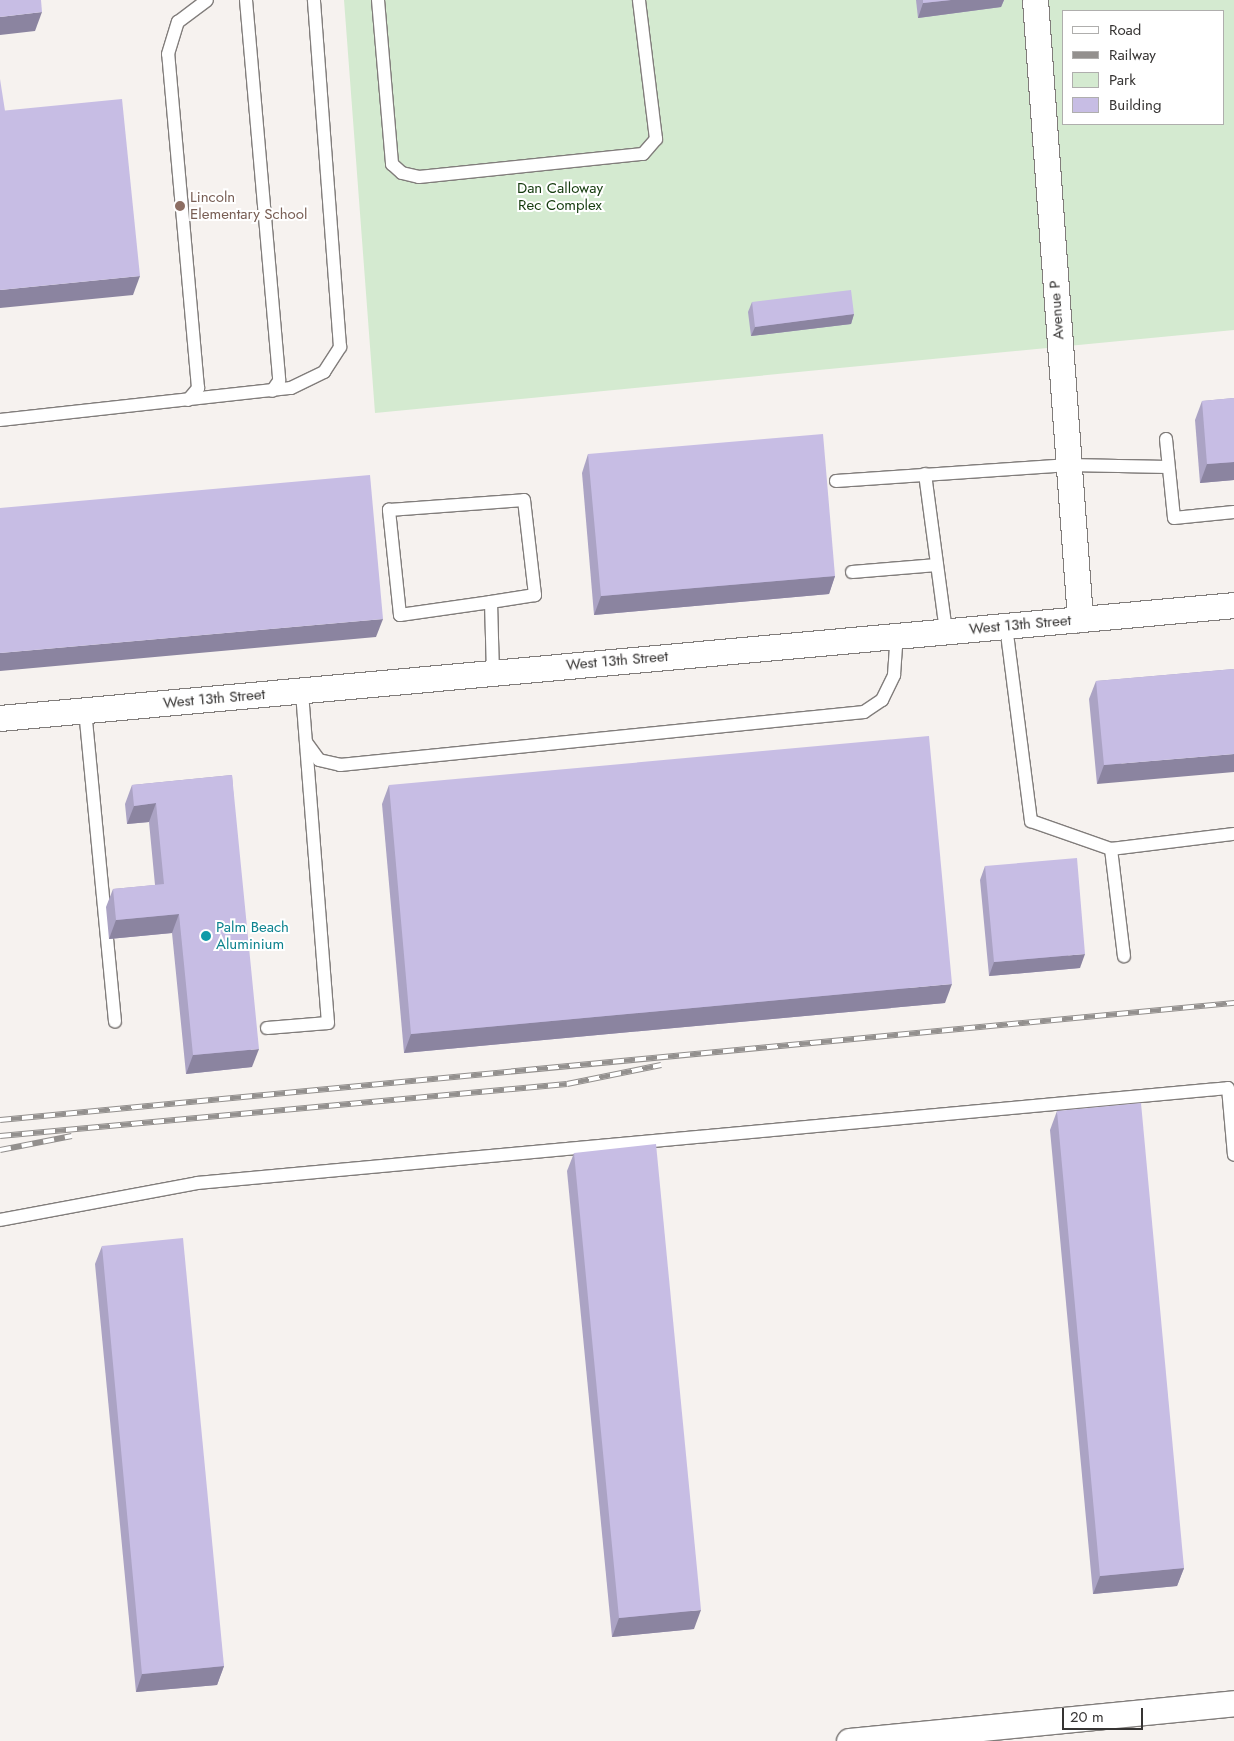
<!DOCTYPE html>
<html>
<head>
<meta charset="utf-8">
<style>
  body { margin:0 }
  #map { position:relative; width:1234px; height:1741px; overflow:hidden; background:#f6f2ef; font-family:Jost,sans-serif }
  div>[style] { position:absolute }
  [style*='--x'] { left:calc(var(--x)*1px); top:calc(var(--y)*1px); width:calc(var(--w)*1px); rotate:calc(var(--a)*1deg) }
  .green>* { inset:0; background:#d4ead0 }
  .roads { filter:drop-shadow(1px 0 #817d7b) drop-shadow(-1px 0 #817d7b) drop-shadow(0 1px #817d7b) drop-shadow(0 -1px #817d7b) }
  .lane>* { height:12px; margin:-6px; padding:0 6px; transform-origin:6px; border-radius:6px; background:#fff }
  .street>* { height:25px; margin:-12.5px; padding:0 12.5px; transform-origin:12.5px; border-radius:12.5px; background:#fff }
  .rail>* { height:5.5px; margin-top:-2.75px; transform-origin:0; background:repeating-linear-gradient(90deg,#fff 0 11px,#93908e 0 22px); box-sizing:border-box; border-block:1px solid #93908e }
  .wall>* { inset:0; background:#aba3c4 }
  .shaded-wall>* { inset:0; background:#8b84a0 }
  .building>* { inset:0; background:#c7bde4 }
  .dots>* { width:14px; height:14px; translate:-50% -50%; box-sizing:border-box; border:2px solid #fff; border-radius:50% }
  span { translate:-50% -50%; white-space:nowrap; text-align:center; line-height:1.15; -webkit-text-stroke:4px #fff; paint-order:stroke }
  .park-label { font-size:15px; color:#153b0e }
  .education-label { font-size:15px; color:#785e54 }
  .left { translate:0 -50%; text-align:left }
  .street-label { font-size:15px; color:#363433 }
  .culture-label { font-size:15px; color:#0d838f }
  .legend { position:absolute; left:1062px; top:10px; width:162px; height:115px; box-sizing:border-box; background:#fff; border:1px solid #afaead; margin:0; padding:6px 9px; list-style:none; font-size:15px; color:#363433 }
  .legend li { display:flex; align-items:center; gap:10px; height:25px }
  .legend b { width:25px; border:1px solid #afaead }
  .scale { position:absolute; left:1062px; top:1708px; width:81px; height:22px; box-sizing:border-box; border:2px solid #363433; border-top:0; padding-left:6px; font-size:15px; line-height:18px; white-space:nowrap; color:#363433; -webkit-text-stroke:4px #fff; paint-order:stroke }
</style>
</head>
<body>
<div id="map">
  <div class="green">
    <div style="clip-path:polygon(evenodd,344px 0,1234px 0,1234px 330px,375px 413px,344px 0,1063px 11px,1223px 11px,1223px 124px,1063px 124px,1063px 11px)"></div>
  </div>
  <div class="roads">
    <div class="lane">
      <div style="--x:246;--y:0;--w:382;--a:85"></div>
      <div style="--x:279;--y:381;--w:12;--a:125"></div>
      <div style="--x:378;--y:0;--w:165;--a:85.1"></div>
      <div style="--x:392;--y:164;--w:13;--a:42"></div>
      <div style="--x:402;--y:173;--w:17;--a:13"></div>
      <div style="--x:419;--y:177;--w:225;--a:-5.9"></div>
      <div style="--x:643;--y:154;--w:20;--a:-49"></div>
      <div style="--x:656;--y:139;--w:140;--a:-97"></div>
      <div style="--x:188;--y:400;--w:16;--a:-50"></div>
      <div style="--x:198;--y:388;--w:335;--a:-95.1"></div>
      <div style="--x:168;--y:54;--w:34;--a:-73"></div>
      <div style="--x:178;--y:22;--w:36;--a:-37"></div>
      <div style="--x:0;--y:420;--w:293;--a:-6.3"></div>
      <div style="--x:291;--y:388;--w:37;--a:-26"></div>
      <div style="--x:324;--y:372;--w:30;--a:-57"></div>
      <div style="--x:340;--y:347;--w:348;--a:-94.3"></div>
      <div style="--x:1166;--y:439;--w:79;--a:84.2"></div>
      <div style="--x:1174;--y:518;--w:60;--a:-5.7"></div>
      <div style="--x:925;--y:474;--w:159;--a:82.4"></div>
      <div style="--x:836;--y:481;--w:234;--a:-3.9"></div>
      <div style="--x:1069;--y:465;--w:99;--a:1.2"></div>
      <div style="--x:852;--y:572;--w:85;--a:-4.7"></div>
      <div style="--x:491;--y:602;--w:92;--a:171.9"></div>
      <div style="--x:400;--y:615;--w:106;--a:-96"></div>
      <div style="--x:389;--y:510;--w:135;--a:-4.2"></div>
      <div style="--x:524;--y:500;--w:96;--a:83.4"></div>
      <div style="--x:535;--y:595;--w:45;--a:171"></div>
      <div style="--x:491;--y:602;--w:71;--a:88.4"></div>
      <div style="--x:1006;--y:626;--w:197;--a:82.7"></div>
      <div style="--x:1031;--y:821;--w:85;--a:19.3"></div>
      <div style="--x:1111;--y:849;--w:124;--a:-7"></div>
      <div style="--x:85;--y:710;--w:313;--a:84.5"></div>
      <div style="--x:306;--y:742;--w:22;--a:54"></div>
      <div style="--x:319;--y:760;--w:22;--a:13"></div>
      <div style="--x:340;--y:765;--w:527;--a:-5.78"></div>
      <div style="--x:864;--y:712;--w:22;--a:-34"></div>
      <div style="--x:882;--y:700;--w:28;--a:-64"></div>
      <div style="--x:894;--y:675;--w:39;--a:-86"></div>
      <div style="--x:1111;--y:849;--w:108;--a:83.1"></div>
      <div style="--x:267;--y:1028;--w:61;--a:-4.7"></div>
      <div style="--x:328;--y:1023;--w:333;--a:-94.5"></div>
      <div style="--x:0;--y:1220;--w:200;--a:-10.6"></div>
      <div style="--x:197;--y:1183;--w:1035;--a:-5.26"></div>
      <div style="--x:1228;--y:1088;--w:67;--a:84.9"></div>
    </div>
    <div class="street">
      <div style="--x:1035;--y:0;--w:621;--a:85.84"></div>
      <div style="--x:0;--y:718;--w:1239;--a:-5.23"></div>
      <div style="--x:849;--y:1741;--w:387;--a:-5.6"></div>
    </div>
  </div>
  <div class="rail">
    <div style="--x:0;--y:1120;--w:1240;--a:-5.42"></div>
    <div style="--x:0;--y:1136;--w:569;--a:-5.24"></div>
    <div style="--x:567;--y:1084;--w:96;--a:-11.4"></div>
    <div style="--x:0;--y:1150;--w:73;--a:-11"></div>
  </div>
  <div class="wall">
    <div style="clip-path:polygon(916px 0,1004px 0,1001px 7px,918px 18px)"></div>
    <div style="clip-path:polygon(752px 302px,854px 314px,851px 324px,751px 336px,748px 312px)"></div>
    <div style="clip-path:polygon(1234px 398px,1234px 480px,1200px 483px,1195px 420px,1202px 401px)"></div>
    <div style="clip-path:polygon(588px 454px,835px 576px,829px 594px,594px 615px,582px 473px)"></div>
    <div style="clip-path:polygon(1234px 669px,1097px 784px,1089px 699px,1096px 681px)"></div>
    <div style="clip-path:polygon(232px 775px,252px 1067px,186px 1074px,172px 933px,109px 939px,106px 907px,113px 889px,155px 885px,149px 822px,127px 824px,125px 804px,132px 785px)"></div>
    <div style="clip-path:polygon(389px 785px,945px 1003px,404px 1053px,382px 804px)"></div>
    <div style="clip-path:polygon(985px 866px,1080px 968px,989px 976px,980px 880px)"></div>
    <div style="clip-path:polygon(1057px 1111px,1184px 1568px,1177px 1586px,1093px 1594px,1050px 1130px)"></div>
    <div style="clip-path:polygon(574px 1153px,694px 1629px,612px 1637px,567px 1171px)"></div>
    <div style="clip-path:polygon(102px 1246px,224px 1666px,217px 1685px,136px 1692px,95px 1264px)"></div>
  </div>
  <div class="shaded-wall">
    <div style="clip-path:polygon(951px 0,1004px 0,1001px 7px,918px 18px,923px 3px)"></div>
    <div style="clip-path:polygon(42px 12px,35px 31px,0 35px,0 17px)"></div>
    <div style="clip-path:polygon(140px 276px,133px 295px,0 308px,0 290px)"></div>
    <div style="clip-path:polygon(854px 314px,851px 324px,751px 336px,755px 327px)"></div>
    <div style="clip-path:polygon(1234px 462px,1234px 480px,1200px 483px,1207px 464px)"></div>
    <div style="clip-path:polygon(835px 576px,829px 594px,594px 615px,601px 596px)"></div>
    <div style="clip-path:polygon(383px 619px,376px 637px,0 671px,0 653px)"></div>
    <div style="clip-path:polygon(1234px 754px,1234px 772px,1097px 784px,1104px 765px)"></div>
    <div style="clip-path:polygon(156px 803px,149px 822px,127px 824px,134px 806px)"></div>
    <div style="clip-path:polygon(179px 914px,172px 933px,109px 939px,116px 920px)"></div>
    <div style="clip-path:polygon(1085px 954px,1080px 968px,989px 976px,994px 962px)"></div>
    <div style="clip-path:polygon(952px 984px,945px 1003px,404px 1053px,411px 1034px)"></div>
    <div style="clip-path:polygon(259px 1049px,252px 1067px,186px 1074px,193px 1055px)"></div>
    <div style="clip-path:polygon(1184px 1568px,1177px 1586px,1093px 1594px,1100px 1576px)"></div>
    <div style="clip-path:polygon(701px 1610px,694px 1629px,612px 1637px,619px 1618px)"></div>
    <div style="clip-path:polygon(224px 1666px,217px 1685px,136px 1692px,142px 1674px)"></div>
  </div>
  <div class="building">
    <div style="clip-path:polygon(0 0,41px 0,42px 12px,0 17px)"></div>
    <div style="clip-path:polygon(923px 0,951px 0,923px 3px)"></div>
    <div style="clip-path:polygon(0 79px,5px 111px,0 111px)"></div>
    <div style="clip-path:polygon(122px 99px,140px 276px,0 290px,0 111px)"></div>
    <div style="clip-path:polygon(851px 290px,854px 314px,755px 327px,752px 302px)"></div>
    <div style="clip-path:polygon(1234px 398px,1234px 462px,1207px 464px,1202px 401px)"></div>
    <div style="clip-path:polygon(823px 434px,835px 576px,601px 596px,588px 454px)"></div>
    <div style="clip-path:polygon(370px 475px,383px 619px,0 653px,0 508px)"></div>
    <div style="clip-path:polygon(1234px 669px,1234px 754px,1104px 765px,1096px 681px)"></div>
    <div style="clip-path:polygon(929px 736px,952px 984px,411px 1034px,389px 785px)"></div>
    <div style="clip-path:polygon(232px 775px,259px 1049px,193px 1055px,179px 914px,116px 920px,113px 889px,164px 884px,156px 803px,134px 806px,132px 785px)"></div>
    <div style="clip-path:polygon(1077px 858px,1085px 954px,994px 962px,985px 866px)"></div>
    <div style="clip-path:polygon(1141px 1103px,1184px 1568px,1100px 1576px,1057px 1111px)"></div>
    <div style="clip-path:polygon(656px 1144px,701px 1610px,619px 1618px,574px 1153px)"></div>
    <div style="clip-path:polygon(183px 1238px,224px 1666px,142px 1674px,102px 1246px)"></div>
  </div>
  <div class="dots">
    <div style="left:180px;top:206px;background:#8d6e63"></div>
    <div style="left:206px;top:936px;background:#0f9aa8"></div>
  </div>
  <div class="park-label">
    <span style="left:560px;top:197px">Dan Calloway<br>Rec Complex</span>
  </div>
  <div class="education-label">
    <span class="left" style="left:190px;top:206px">Lincoln<br>Elementary School</span>
  </div>
  <div class="street-label">
    <span style="left:1057px;top:310px;rotate:-94deg">Avenue P</span>
    <span style="left:1020px;top:625px;rotate:-5deg">West 13th Street</span>
    <span style="left:617px;top:661px;rotate:-5deg">West 13th Street</span>
    <span style="left:214px;top:699px;rotate:-5deg">West 13th Street</span>
  </div>
  <div class="culture-label">
    <span class="left" style="left:216px;top:936px">Palm Beach<br>Aluminium</span>
  </div>
  <ul class="legend">
  <li><b style="height:6px;background:#fff"></b>Road</li>
  <li><b style="height:6px;background:#93908e"></b>Railway</li>
  <li><b style="height:14px;background:#d4ead0"></b>Park</li>
  <li><b style="height:14px;background:#c7bde4"></b>Building</li>
  </ul>
  <div class="scale">20 m</div>
</div>
</body>
</html>
